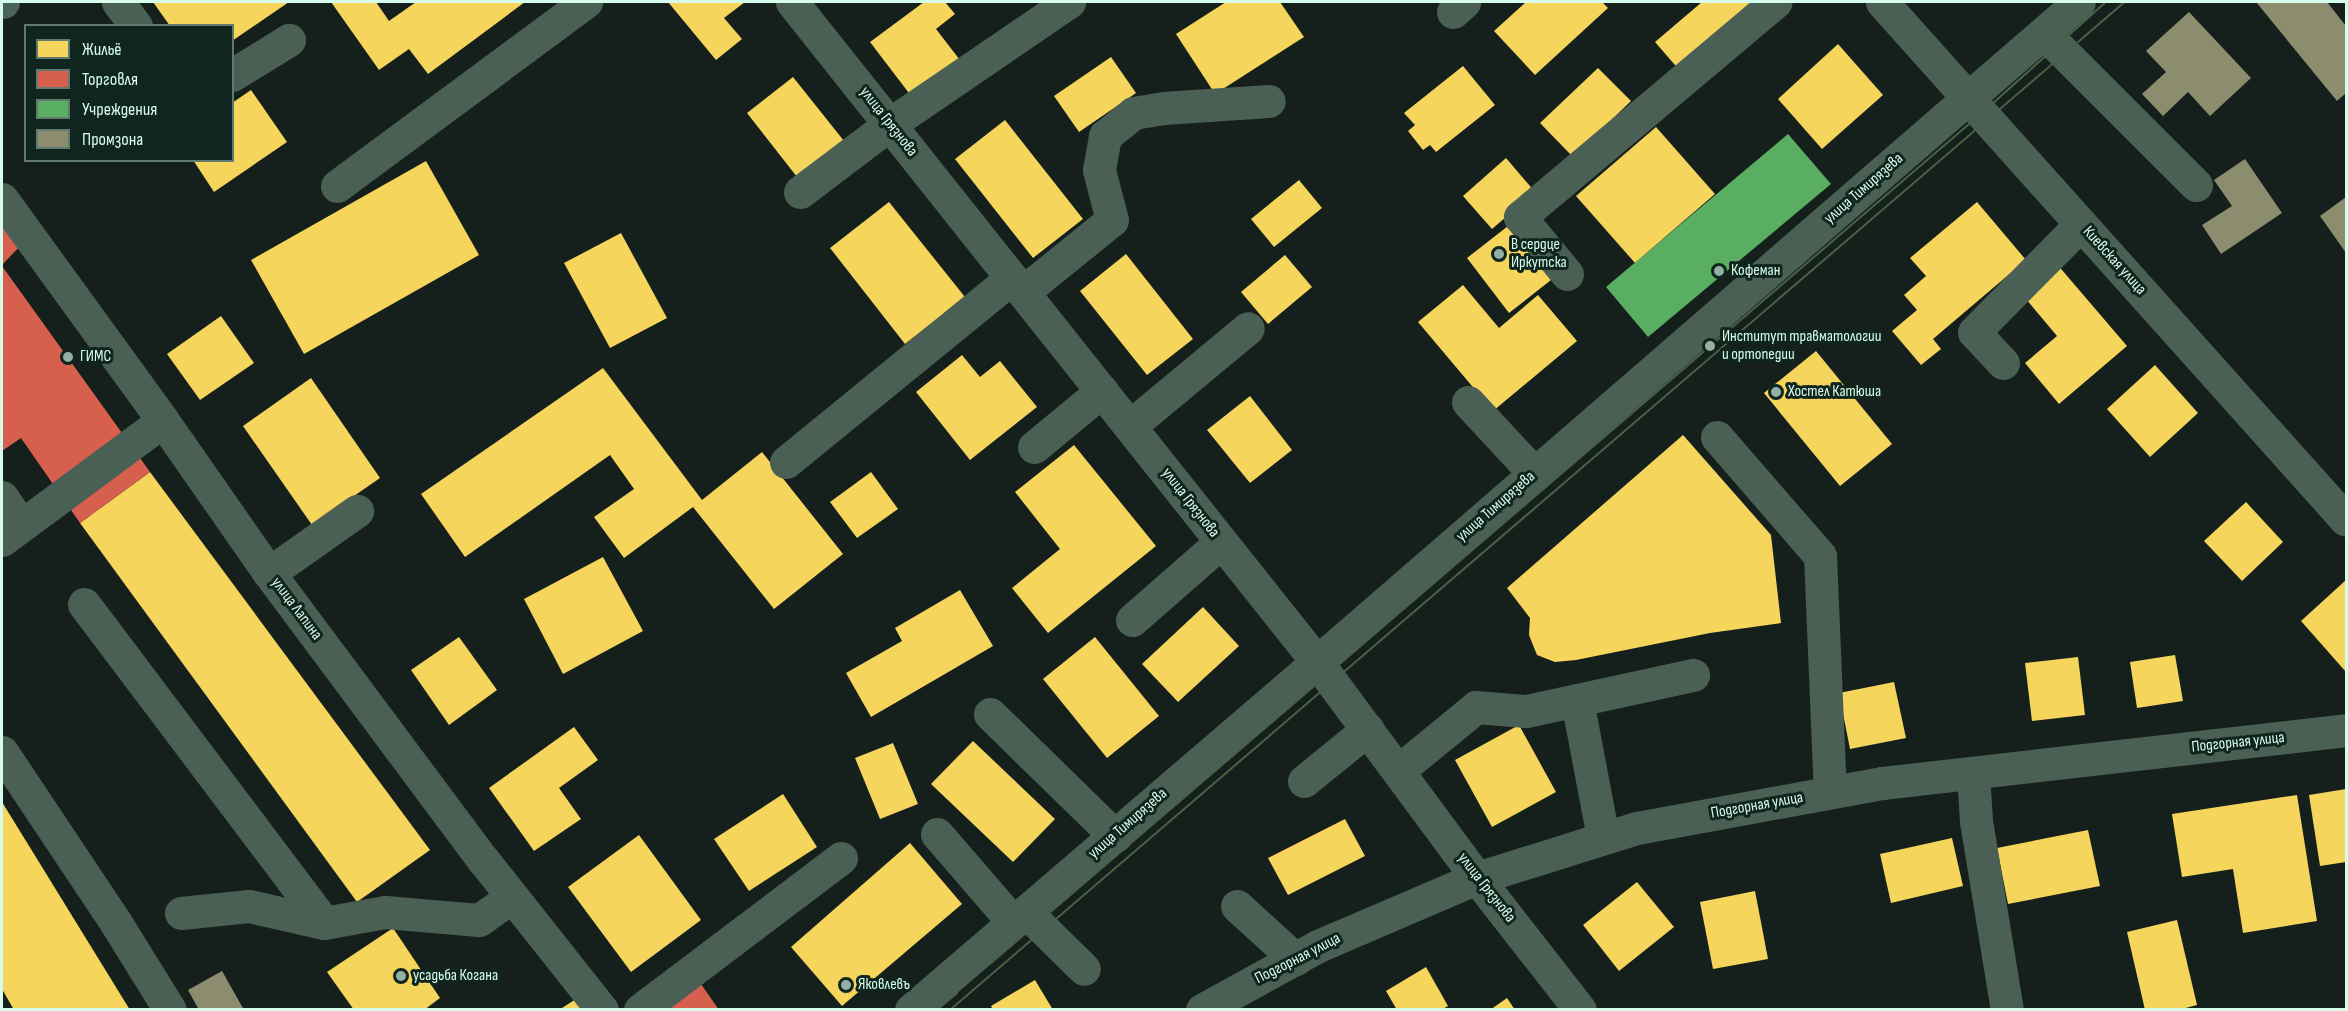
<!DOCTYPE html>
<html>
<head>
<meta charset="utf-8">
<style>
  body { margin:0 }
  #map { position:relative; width:2348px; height:1011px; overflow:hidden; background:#15201c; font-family:"Sofia Sans Condensed",sans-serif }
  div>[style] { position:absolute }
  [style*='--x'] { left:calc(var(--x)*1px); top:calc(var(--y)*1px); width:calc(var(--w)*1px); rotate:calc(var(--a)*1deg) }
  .homes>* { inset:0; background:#f6d55c }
  .shops>* { inset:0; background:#d6604d }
  .public>* { inset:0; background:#5aae61 }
  .industry>* { inset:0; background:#8c8c6e }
  .minor>* { height:33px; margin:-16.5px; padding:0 16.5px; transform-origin:16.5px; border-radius:16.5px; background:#4b6055 }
  .major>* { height:33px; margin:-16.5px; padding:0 16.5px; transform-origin:16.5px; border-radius:16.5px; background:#4b635d }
  .tram>* { height:1.5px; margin:-0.75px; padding:0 0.75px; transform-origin:0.75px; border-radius:0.75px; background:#496147 }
  .dots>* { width:16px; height:16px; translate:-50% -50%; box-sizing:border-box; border:3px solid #10251d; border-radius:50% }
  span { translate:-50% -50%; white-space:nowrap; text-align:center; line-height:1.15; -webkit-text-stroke:6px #10251d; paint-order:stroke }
  .street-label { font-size:16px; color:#d6fdeb }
  .poi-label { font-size:16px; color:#d6fdeb }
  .left { translate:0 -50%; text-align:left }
  .frame { position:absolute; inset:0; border:3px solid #d6fdeb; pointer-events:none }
  .legend { position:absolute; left:24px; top:24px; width:210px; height:138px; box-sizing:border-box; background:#10251d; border:2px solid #5f7b6f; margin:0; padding:8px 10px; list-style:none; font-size:18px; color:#d6fdeb }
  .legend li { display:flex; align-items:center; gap:12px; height:30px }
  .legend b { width:30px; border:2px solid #5f7b6f }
</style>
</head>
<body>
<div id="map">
  <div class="homes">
    <div style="clip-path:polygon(153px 2px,289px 2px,232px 41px,232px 26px,170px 26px)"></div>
    <div style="clip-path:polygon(331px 2px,376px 2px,389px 21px,416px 2px,525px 2px,428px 74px,409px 49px,379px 70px)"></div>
    <div style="clip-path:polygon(668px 2px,745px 2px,724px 18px,742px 39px,716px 60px)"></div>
    <div style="clip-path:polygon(924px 2px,945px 2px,955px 14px,936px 29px,963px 64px,915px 101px,870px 42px)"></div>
    <div style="clip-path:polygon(1226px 2px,1280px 2px,1304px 37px,1215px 94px,1176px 34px)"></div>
    <div style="clip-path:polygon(1526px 2px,1602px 2px,1608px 8px,1535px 75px,1494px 31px)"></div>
    <div style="clip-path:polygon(1702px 2px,1763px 2px,1681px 72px,1655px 42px)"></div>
    <div style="clip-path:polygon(1838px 44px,1883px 95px,1822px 149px,1778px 99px)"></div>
    <div style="clip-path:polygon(1111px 57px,1136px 93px,1079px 132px,1054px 96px)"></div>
    <div style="clip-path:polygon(1463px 66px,1495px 105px,1436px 152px,1430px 145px,1423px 150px,1408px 131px,1415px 125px,1404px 113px)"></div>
    <div style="clip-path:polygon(1598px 68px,1631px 101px,1573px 157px,1540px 123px)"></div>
    <div style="clip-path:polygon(793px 77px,848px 146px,801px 182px,747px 113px)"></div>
    <div style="clip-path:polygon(251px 90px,287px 142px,214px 192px,193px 160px,232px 160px,232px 103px)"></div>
    <div style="clip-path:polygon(1005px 120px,1083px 219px,1033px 258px,955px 159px)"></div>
    <div style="clip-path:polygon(1656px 127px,1715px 194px,1635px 263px,1576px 196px)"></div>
    <div style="clip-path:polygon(1506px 158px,1535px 192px,1492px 229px,1463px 196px)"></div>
    <div style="clip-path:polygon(426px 161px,479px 255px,304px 354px,251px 260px)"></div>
    <div style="clip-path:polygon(1299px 180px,1322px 208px,1274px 247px,1251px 219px)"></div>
    <div style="clip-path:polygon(889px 202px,965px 297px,905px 344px,830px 248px)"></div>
    <div style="clip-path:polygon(1977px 202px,2026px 260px,1933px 339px,1941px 349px,1921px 365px,1892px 331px,1917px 310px,1904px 295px,1926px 276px,1910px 258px)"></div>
    <div style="clip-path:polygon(1508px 226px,1551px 280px,1509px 313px,1467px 258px)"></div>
    <div style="clip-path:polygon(621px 233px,667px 318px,610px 348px,564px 263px)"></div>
    <div style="clip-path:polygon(1126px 254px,1193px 339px,1147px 375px,1080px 291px)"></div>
    <div style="clip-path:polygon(1285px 255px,1312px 287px,1268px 324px,1241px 292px)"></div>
    <div style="clip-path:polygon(2056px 263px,2127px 346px,2059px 404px,2025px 363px,2057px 336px,2021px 293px)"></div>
    <div style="clip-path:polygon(1463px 285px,1499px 328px,1538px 295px,1577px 341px,1493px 411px,1418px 322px)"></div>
    <div style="clip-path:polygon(221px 316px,254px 363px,200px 400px,167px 354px)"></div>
    <div style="clip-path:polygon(1816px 351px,1892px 444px,1840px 486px,1764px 393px)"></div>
    <div style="clip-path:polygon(962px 355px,980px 377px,1000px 361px,1037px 407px,970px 460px,916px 392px)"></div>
    <div style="clip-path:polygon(2155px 365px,2198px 413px,2150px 457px,2107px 409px)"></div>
    <div style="clip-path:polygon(603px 368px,702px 500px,762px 452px,843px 554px,774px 609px,693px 507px,624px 558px,594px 517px,634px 489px,610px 455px,465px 557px,421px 494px)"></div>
    <div style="clip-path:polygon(311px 378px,380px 478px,312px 525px,243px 426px)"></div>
    <div style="clip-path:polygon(1250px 396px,1292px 450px,1250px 483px,1207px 430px)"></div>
    <div style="clip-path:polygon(1683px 435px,1771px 535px,1781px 623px,1710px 633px,1576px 660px,1555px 662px,1537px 655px,1529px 635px,1530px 618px,1507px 588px)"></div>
    <div style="clip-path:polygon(1074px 445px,1156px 546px,1048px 633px,1012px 588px,1060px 549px,1015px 492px)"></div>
    <div style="clip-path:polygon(150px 472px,430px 850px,357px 902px,80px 523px)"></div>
    <div style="clip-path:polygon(871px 472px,898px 509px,857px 538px,830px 502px)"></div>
    <div style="clip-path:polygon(2246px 502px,2283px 542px,2242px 581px,2204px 541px)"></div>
    <div style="clip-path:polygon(603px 557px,643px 631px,563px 674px,524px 599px)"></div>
    <div style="clip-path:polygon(2346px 580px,2346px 672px,2301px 621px)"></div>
    <div style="clip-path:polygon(960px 590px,993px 646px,871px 717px,846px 673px,902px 641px,895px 628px)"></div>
    <div style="clip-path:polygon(1203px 607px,1239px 646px,1178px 702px,1142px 664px)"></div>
    <div style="clip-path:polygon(459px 637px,497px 690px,449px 725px,411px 670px)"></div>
    <div style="clip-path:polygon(1095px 637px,1159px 716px,1107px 758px,1043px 679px)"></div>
    <div style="clip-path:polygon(2175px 655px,2183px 701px,2137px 708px,2130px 662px)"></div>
    <div style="clip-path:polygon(2078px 657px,2085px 715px,2032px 721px,2025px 663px)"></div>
    <div style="clip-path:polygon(1894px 682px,1906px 738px,1850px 749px,1839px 693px)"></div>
    <div style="clip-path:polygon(1519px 725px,1556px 792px,1492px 827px,1455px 760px)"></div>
    <div style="clip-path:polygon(574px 727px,598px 760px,559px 788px,581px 819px,534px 851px,489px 788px)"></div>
    <div style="clip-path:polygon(973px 741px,1055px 819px,1013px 862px,931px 784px)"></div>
    <div style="clip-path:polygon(893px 743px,918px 804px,880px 819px,855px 758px)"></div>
    <div style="clip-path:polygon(2346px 789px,2346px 862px,2320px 866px,2309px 795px)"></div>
    <div style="clip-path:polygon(783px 794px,817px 847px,749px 891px,714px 839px)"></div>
    <div style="clip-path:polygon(2297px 795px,2317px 921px,2243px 933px,2233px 869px,2182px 877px,2172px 814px)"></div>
    <div style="clip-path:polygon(2px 802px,130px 1010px,14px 1010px,2px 989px)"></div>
    <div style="clip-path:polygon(1345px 819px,1365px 856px,1288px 895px,1268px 858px)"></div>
    <div style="clip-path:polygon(2088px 830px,2100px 886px,2008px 904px,1997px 848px)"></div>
    <div style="clip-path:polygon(639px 835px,701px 920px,631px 972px,568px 887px)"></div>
    <div style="clip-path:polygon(1952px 838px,1963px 886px,1891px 903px,1880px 854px)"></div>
    <div style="clip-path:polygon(910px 843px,962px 904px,842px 1006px,791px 947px)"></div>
    <div style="clip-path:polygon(1637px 882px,1674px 927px,1619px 971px,1583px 925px)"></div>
    <div style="clip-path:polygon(1755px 891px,1768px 959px,1713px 969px,1700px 902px)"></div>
    <div style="clip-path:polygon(2177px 920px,2197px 1005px,2178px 1010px,2145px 1010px,2127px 932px)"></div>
    <div style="clip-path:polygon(393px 928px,440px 998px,424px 1010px,354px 1010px,327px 972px)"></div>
    <div style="clip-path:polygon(1426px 967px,1448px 1006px,1441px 1010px,1397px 1010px,1386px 991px)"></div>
    <div style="clip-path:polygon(1035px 980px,1053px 1010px,993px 1010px,991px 1006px)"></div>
    <div style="clip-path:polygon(579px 997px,586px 1010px,559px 1010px)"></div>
    <div style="clip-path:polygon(1507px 998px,1515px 1010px,1490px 1010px)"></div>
  </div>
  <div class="shops">
    <div style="clip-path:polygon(2px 209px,23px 243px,2px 265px)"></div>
    <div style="clip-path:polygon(2px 266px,150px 472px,80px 523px,21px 438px,2px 451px)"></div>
    <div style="clip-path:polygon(701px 984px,719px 1010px,667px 1010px)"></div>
  </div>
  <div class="public">
    <div style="clip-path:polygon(1788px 134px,1831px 184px,1648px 337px,1606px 287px)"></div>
  </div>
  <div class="industry">
    <div style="clip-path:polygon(2256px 2px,2327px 2px,2346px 26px,2346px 93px,2337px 101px)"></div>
    <div style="clip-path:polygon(2189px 12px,2251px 78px,2210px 116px,2188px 92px,2163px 116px,2142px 94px,2166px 72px,2146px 51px)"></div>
    <div style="clip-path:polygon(2245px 159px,2282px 213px,2221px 254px,2202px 225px,2232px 206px,2214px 180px)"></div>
    <div style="clip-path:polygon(2346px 197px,2346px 253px,2320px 216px)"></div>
    <div style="clip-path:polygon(222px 971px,244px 1010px,199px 1010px,188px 990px)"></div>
  </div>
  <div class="minor">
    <div style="--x:118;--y:2;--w:30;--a:53"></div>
    <div style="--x:792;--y:2;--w:843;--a:51.5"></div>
    <div style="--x:1317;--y:662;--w:269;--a:53.5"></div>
    <div style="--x:1477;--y:878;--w:167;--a:52"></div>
    <div style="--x:1882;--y:2;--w:695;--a:48.15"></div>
    <div style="--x:1453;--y:12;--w:15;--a:-42"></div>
    <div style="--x:2044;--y:33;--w:215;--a:45"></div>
    <div style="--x:232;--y:75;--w:67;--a:-31.6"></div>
    <div style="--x:337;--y:186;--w:310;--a:-36.5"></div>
    <div style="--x:800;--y:192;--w:113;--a:-37.1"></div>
    <div style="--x:890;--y:124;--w:217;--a:-34.3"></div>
    <div style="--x:2;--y:199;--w:274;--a:54"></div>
    <div style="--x:163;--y:421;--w:185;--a:55.1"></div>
    <div style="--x:269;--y:573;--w:359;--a:53.3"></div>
    <div style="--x:484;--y:861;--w:190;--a:51.6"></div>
    <div style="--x:1567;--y:274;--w:74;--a:-129.5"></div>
    <div style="--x:1520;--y:217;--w:334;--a:-40.1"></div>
    <div style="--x:1023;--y:292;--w:114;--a:-39"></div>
    <div style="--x:1112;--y:220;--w:52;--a:-104.6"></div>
    <div style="--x:1099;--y:170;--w:35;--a:-80"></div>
    <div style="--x:1105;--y:136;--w:36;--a:-39"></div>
    <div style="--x:1133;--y:113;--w:30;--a:-9"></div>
    <div style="--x:1163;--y:108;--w:106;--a:-3.8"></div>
    <div style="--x:2003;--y:363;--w:42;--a:-133.1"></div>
    <div style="--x:1974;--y:332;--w:152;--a:-45.3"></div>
    <div style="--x:1468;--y:402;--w:98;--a:47.1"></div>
    <div style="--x:1130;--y:426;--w:153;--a:-39.7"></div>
    <div style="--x:1717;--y:437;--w:157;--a:49.1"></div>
    <div style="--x:1820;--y:556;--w:236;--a:87.6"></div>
    <div style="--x:1034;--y:447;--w:88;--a:-39.5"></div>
    <div style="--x:786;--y:462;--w:291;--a:-39.2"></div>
    <div style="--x:2;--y:497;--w:34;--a:56"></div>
    <div style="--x:2;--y:540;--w:200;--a:-36.5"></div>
    <div style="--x:269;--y:573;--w:108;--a:-35.2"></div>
    <div style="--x:84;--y:604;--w:399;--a:53"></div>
    <div style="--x:1132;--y:620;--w:118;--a:-41.2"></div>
    <div style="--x:1577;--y:700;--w:140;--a:79.3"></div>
    <div style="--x:990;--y:714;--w:175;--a:44.3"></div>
    <div style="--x:2;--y:752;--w:206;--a:56.3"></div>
    <div style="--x:116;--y:923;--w:102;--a:58.2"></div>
    <div style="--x:1398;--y:771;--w:101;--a:-39.4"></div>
    <div style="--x:1476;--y:707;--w:50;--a:4.6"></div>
    <div style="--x:1526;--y:711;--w:171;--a:-12.2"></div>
    <div style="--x:1973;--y:773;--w:48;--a:86.4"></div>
    <div style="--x:1976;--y:821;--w:192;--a:80.7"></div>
    <div style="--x:1304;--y:781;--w:82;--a:-39.1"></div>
    <div style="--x:937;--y:834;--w:116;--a:49.2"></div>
    <div style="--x:1237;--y:906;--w:79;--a:42.4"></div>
    <div style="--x:1026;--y:912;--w:81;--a:44.5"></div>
    <div style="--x:181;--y:913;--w:68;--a:-5.9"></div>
    <div style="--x:249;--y:906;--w:77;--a:12.8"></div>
    <div style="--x:324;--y:923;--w:62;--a:-10.2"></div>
    <div style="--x:385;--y:912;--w:94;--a:4.9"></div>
    <div style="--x:479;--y:920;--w:40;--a:-34.9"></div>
    <div style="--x:640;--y:1010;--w:252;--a:-37.1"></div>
    <div style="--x:911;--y:1010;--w:535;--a:-40.6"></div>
    <div style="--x:1317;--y:662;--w:1008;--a:-40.9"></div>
    <div style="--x:1202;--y:1010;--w:132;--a:-28.9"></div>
    <div style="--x:1318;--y:946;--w:173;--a:-23.2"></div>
    <div style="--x:1477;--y:878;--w:168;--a:-17.4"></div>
    <div style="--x:1637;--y:828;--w:249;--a:-10.4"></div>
    <div style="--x:1882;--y:783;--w:467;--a:-6.5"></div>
  </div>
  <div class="major">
    <div style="--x:2;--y:2;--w:1;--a:0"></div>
  </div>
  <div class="tram">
    <div style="--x:991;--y:963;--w:1304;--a:-40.62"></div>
    <div style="--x:1981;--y:114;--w:168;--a:-41.9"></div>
    <div style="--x:937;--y:1010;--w:26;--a:-40"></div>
    <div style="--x:950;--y:1010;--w:1548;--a:-40.63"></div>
  </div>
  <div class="dots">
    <div style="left:1499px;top:254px;background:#92b0a3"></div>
    <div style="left:1719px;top:271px;background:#92b0a3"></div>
    <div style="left:1710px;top:346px;background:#92b0a3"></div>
    <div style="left:68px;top:357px;background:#92b0a3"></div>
    <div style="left:1776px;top:392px;background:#92b0a3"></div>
    <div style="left:401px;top:976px;background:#92b0a3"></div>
    <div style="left:846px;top:985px;background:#92b0a3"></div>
  </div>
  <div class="street-label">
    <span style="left:888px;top:122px;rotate:52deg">улица Грязнова</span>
    <span style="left:1864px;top:189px;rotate:-41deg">улица Тимирязева</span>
    <span style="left:2114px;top:261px;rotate:48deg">Киевская улица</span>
    <span style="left:1190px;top:503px;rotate:52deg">улица Грязнова</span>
    <span style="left:1496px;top:507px;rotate:-41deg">улица Тимирязева</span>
    <span style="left:296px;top:609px;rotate:53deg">улица Лапина</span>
    <span style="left:2238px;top:743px;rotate:-6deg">Подгорная улица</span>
    <span style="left:1757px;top:806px;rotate:-10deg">Подгорная улица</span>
    <span style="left:1128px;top:824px;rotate:-41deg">улица Тимирязева</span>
    <span style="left:1486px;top:888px;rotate:52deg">улица Грязнова</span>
    <span style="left:1298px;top:959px;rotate:-27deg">Подгорная улица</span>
  </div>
  <div class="poi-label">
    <span class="left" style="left:1511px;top:254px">В сердце<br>Иркутска</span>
    <span class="left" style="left:1731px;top:271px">Кофеман</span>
    <span class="left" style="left:1722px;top:346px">Институт травматологии<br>и ортопедии</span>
    <span class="left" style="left:80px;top:357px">ГИМС</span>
    <span class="left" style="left:1788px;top:392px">Хостел Катюша</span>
    <span class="left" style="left:413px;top:976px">усадьба Когана</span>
    <span class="left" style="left:858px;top:985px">Яковлевъ</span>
  </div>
  <div class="frame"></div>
  <ul class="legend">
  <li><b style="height:16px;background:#f6d55c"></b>Жильё</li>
  <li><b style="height:16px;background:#d6604d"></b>Торговля</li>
  <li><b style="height:16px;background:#5aae61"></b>Учреждения</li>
  <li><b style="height:16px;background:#8c8c6e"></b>Промзона</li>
  </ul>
</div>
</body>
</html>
